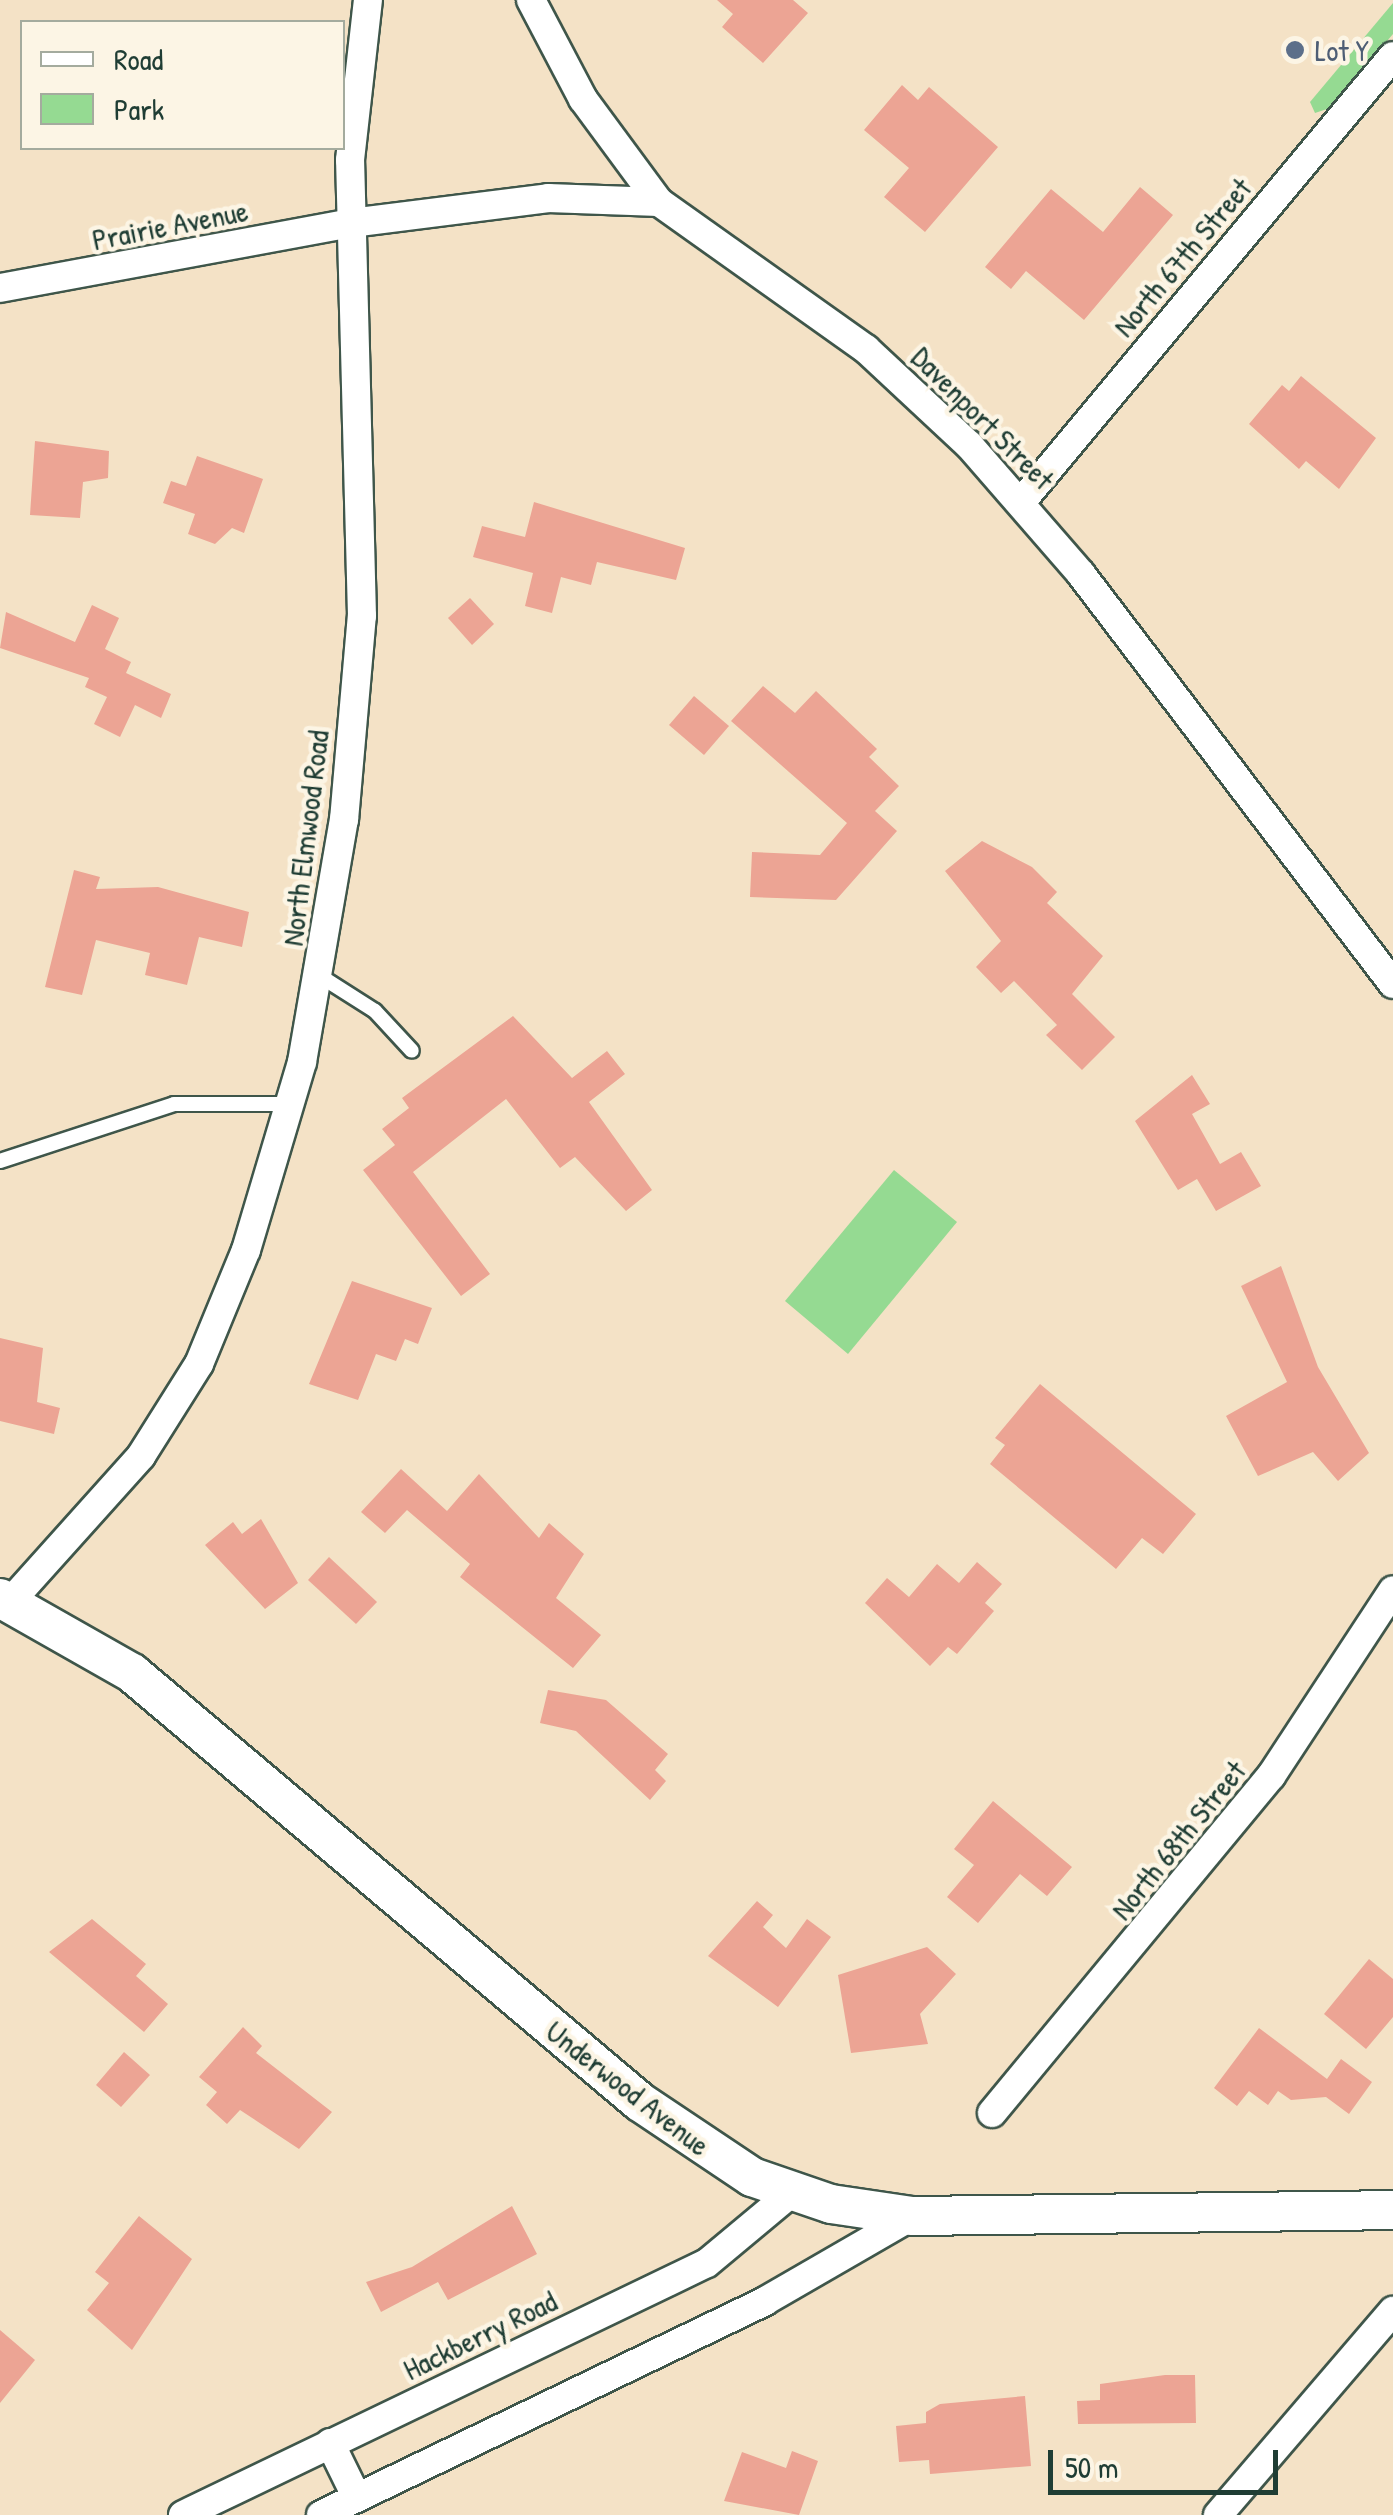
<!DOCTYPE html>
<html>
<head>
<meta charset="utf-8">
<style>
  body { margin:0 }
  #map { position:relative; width:1393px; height:2515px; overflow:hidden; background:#f4e2c6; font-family:"Patrick Hand",sans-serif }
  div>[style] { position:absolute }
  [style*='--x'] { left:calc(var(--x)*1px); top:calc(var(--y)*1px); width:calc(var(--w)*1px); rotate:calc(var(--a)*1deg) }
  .green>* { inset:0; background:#95da92 }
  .building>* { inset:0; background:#eca494 }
  .roads { filter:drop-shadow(2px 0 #3f564a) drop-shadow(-2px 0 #3f564a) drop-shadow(0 2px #3f564a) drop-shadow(0 -2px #3f564a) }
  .lane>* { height:14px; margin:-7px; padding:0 7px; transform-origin:7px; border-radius:7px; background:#fff }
  .street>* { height:28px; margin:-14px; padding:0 14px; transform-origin:14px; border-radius:14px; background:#fff }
  .secondary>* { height:38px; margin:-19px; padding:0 19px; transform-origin:19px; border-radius:19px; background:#fff }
  .dots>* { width:28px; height:28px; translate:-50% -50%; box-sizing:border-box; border:5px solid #fcf5e5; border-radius:50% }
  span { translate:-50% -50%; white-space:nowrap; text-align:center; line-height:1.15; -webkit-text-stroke:9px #fcf5e5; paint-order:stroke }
  .service-label { font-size:30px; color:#4e5e75 }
  .left { translate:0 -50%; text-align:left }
  .street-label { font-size:30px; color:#1f3d34 }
  .legend { position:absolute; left:20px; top:20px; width:325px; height:130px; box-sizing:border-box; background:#fcf5e5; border:2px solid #a4ab9e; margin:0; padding:12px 18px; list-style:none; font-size:30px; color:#1f3d34 }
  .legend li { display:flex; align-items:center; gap:20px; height:50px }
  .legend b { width:50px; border:2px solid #a4ab9e }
  .scale { position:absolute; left:1048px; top:2450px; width:230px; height:45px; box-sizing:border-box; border:5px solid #1f3d34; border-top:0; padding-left:12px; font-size:30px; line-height:35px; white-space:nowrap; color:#1f3d34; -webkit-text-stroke:8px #fcf5e5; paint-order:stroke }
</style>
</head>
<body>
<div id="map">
  <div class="green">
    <div style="clip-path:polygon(1393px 3px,1393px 34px,1330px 108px,1315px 113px,1310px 102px)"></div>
    <div style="clip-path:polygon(894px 1170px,957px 1222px,848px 1354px,785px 1301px)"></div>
  </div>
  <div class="building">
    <div style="clip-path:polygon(717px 0,793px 0,808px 13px,763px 63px,722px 27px,733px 14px)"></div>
    <div style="clip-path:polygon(902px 85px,918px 100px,929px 87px,998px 147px,925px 232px,884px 197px,909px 168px,864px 130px)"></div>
    <div style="clip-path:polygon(1140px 187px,1173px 215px,1084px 320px,1026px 271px,1011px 289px,985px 267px,1051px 189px,1103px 232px)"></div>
    <div style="clip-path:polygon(1301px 376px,1376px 438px,1339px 489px,1306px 461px,1299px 469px,1249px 424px,1282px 385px,1289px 391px)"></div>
    <div style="clip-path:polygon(35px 441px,109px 451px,108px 478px,83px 482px,80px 518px,30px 515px)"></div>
    <div style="clip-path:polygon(197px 456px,263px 479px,244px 533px,232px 528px,215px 544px,188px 534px,195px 514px,163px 503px,171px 481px,186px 486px)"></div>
    <div style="clip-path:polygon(534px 502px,685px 548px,676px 580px,597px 562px,591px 585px,561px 577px,552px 613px,525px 606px,533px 573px,473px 557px,482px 526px,525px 537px)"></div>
    <div style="clip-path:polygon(470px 598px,494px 624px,472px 645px,448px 618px)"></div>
    <div style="clip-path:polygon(92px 605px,119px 618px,105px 649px,131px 662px,126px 673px,171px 694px,161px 718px,135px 705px,120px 737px,94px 724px,107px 697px,85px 687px,89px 678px,0 648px,6px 612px,75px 642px)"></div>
    <div style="clip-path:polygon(763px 686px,795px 713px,816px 691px,877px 749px,869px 757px,899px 786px,875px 811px,897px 831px,836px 900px,750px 897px,752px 852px,820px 855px,847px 823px,731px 721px)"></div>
    <div style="clip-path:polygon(694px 696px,729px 726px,704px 755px,669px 725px)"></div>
    <div style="clip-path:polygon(982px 841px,1032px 867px,1057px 892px,1047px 903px,1103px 956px,1072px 994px,1115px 1037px,1082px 1070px,1046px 1035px,1057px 1025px,1014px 981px,1001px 993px,976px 967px,1001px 941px,945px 871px)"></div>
    <div style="clip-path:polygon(74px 870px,100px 877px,96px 889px,158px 887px,249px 912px,242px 947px,199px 937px,187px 985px,145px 975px,150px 953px,96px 940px,82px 995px,45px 987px)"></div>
    <div style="clip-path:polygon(513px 1016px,572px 1078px,607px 1051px,625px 1074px,589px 1102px,652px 1190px,626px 1211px,575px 1157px,560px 1168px,506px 1099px,413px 1172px,490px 1274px,461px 1296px,363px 1170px,395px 1145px,382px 1129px,409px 1108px,402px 1098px)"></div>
    <div style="clip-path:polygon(1192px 1075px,1210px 1104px,1192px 1114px,1220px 1164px,1241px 1152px,1261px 1186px,1216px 1211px,1197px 1179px,1178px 1190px,1135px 1121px)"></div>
    <div style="clip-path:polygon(1281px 1266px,1318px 1367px,1369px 1453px,1338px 1481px,1313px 1452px,1258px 1476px,1226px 1416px,1287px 1382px,1241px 1286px)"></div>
    <div style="clip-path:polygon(352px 1281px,432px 1308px,418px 1344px,405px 1339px,396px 1361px,376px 1354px,358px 1400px,309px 1384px)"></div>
    <div style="clip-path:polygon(0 1338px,43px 1348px,37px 1402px,60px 1408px,54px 1434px,0 1421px)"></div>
    <div style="clip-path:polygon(1040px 1384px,1196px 1514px,1163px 1554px,1142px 1538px,1116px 1569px,990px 1464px,1005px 1445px,995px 1438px)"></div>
    <div style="clip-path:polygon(401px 1469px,447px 1511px,479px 1474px,539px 1538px,549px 1523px,584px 1554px,556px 1598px,601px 1635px,573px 1668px,460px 1577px,470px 1564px,407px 1510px,385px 1533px,361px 1512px)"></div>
    <div style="clip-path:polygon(261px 1519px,298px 1583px,265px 1609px,205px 1545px,233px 1522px,242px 1534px)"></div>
    <div style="clip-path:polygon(329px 1557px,377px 1602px,356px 1624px,308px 1580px)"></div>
    <div style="clip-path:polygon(977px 1562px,1002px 1584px,985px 1603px,994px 1611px,957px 1654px,948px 1647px,930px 1666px,865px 1603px,887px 1578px,909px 1597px,937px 1564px,959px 1583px)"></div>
    <div style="clip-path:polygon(548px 1690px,606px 1700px,668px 1754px,655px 1770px,666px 1781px,650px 1800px,576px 1731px,540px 1723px)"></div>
    <div style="clip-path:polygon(993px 1801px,1072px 1867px,1047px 1896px,1020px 1874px,978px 1923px,947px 1897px,974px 1865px,954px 1849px)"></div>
    <div style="clip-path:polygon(757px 1901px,773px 1915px,763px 1927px,786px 1948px,807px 1919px,831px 1937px,778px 2007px,708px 1956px)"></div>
    <div style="clip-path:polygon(92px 1919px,146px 1964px,136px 1976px,168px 2004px,144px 2032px,49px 1952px)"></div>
    <div style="clip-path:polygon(927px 1947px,956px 1974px,920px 2014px,928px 2044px,851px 2053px,838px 1975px)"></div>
    <div style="clip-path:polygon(1369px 1959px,1393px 1979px,1393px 2017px,1366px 2049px,1324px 2014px)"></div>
    <div style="clip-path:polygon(243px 2027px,262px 2046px,256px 2053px,332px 2112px,299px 2149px,240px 2110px,227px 2124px,206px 2105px,217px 2092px,199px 2077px)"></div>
    <div style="clip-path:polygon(1259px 2028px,1327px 2079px,1341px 2059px,1372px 2082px,1349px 2114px,1326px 2097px,1291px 2100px,1278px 2091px,1268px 2105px,1249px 2091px,1237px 2106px,1214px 2088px)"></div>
    <div style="clip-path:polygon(124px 2052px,150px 2075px,121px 2107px,96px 2085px)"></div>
    <div style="clip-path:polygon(512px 2206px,537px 2254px,448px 2300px,438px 2282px,381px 2312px,366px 2282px,412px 2267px)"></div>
    <div style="clip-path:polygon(139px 2216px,192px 2259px,132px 2350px,87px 2310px,109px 2283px,95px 2272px)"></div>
    <div style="clip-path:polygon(0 2330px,35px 2360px,0 2403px)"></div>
    <div style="clip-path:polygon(1165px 2375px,1195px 2375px,1196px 2423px,1078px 2424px,1077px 2401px,1100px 2400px,1100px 2384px)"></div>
    <div style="clip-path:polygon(1025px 2396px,1031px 2466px,930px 2474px,929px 2460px,899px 2462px,896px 2426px,926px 2423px,926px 2412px,940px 2404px)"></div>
    <div style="clip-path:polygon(792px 2451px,818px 2461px,799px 2515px,724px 2501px,742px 2452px,786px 2468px)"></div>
  </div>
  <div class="roads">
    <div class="lane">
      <div style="--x:320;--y:976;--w:65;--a:32.5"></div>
      <div style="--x:375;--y:1011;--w:54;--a:47.2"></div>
      <div style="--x:0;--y:1161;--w:183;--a:-18.1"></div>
      <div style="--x:174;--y:1104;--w:116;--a:0"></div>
    </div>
    <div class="street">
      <div style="--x:531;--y:0;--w:112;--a:62.3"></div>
      <div style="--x:583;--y:99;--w:128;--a:53.6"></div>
      <div style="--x:0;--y:288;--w:357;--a:-10.5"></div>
      <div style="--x:351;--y:223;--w:199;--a:-7.2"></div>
      <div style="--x:548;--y:198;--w:111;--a:2.1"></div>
      <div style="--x:659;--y:202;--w:254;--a:35.4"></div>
      <div style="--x:866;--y:349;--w:141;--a:43"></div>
      <div style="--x:969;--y:445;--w:171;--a:49"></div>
      <div style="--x:1081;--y:574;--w:515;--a:52.73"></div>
      <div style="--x:1022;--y:501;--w:579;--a:-50.18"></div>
      <div style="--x:11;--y:1601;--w:195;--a:-48.1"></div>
      <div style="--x:141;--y:1456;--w:109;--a:-57.8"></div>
      <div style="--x:199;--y:1364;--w:123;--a:-67.6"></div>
      <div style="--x:246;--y:1250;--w:196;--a:-73.4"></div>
      <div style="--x:302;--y:1062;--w:246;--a:-80.2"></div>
      <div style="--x:344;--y:820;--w:205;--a:-85"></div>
      <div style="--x:362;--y:616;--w:456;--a:-91.5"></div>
      <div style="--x:350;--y:160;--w:161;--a:-83.6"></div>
      <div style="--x:992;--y:2113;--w:438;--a:-50.4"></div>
      <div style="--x:1271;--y:1776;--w:222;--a:-56.7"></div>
      <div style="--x:330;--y:2443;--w:61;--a:63.9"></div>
      <div style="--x:183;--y:2515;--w:581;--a:-25.68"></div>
      <div style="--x:707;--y:2263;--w:109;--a:-39.8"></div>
      <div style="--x:321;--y:2515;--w:493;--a:-25.7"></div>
      <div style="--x:765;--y:2301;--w:170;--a:-30"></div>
      <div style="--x:1218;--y:2515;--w:269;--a:-49.4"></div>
    </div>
    <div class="secondary">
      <div style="--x:0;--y:1598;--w:152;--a:29.6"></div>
      <div style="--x:132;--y:1673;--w:665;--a:40.18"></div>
      <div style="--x:640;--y:2102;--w:135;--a:33.8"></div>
      <div style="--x:752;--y:2177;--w:83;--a:18.9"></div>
      <div style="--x:831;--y:2204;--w:82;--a:8.4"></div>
      <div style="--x:912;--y:2216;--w:481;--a:-0.7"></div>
    </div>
  </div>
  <div class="dots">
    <div style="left:1295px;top:50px;background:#5c6f8a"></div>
  </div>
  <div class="service-label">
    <span class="left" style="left:1315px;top:50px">Lot Y</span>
  </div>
  <div class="street-label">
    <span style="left:170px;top:225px;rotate:-11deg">Prairie Avenue</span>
    <span style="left:1182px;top:257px;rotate:-50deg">North 67th Street</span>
    <span style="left:983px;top:418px;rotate:45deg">Davenport Street</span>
    <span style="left:305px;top:838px;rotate:-83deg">North Elmwood Road</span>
    <span style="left:1178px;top:1840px;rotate:-51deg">North 68th Street</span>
    <span style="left:628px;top:2088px;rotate:38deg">Underwood Avenue</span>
    <span style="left:480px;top:2335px;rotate:-26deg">Hackberry Road</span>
  </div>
  <ul class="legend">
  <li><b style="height:12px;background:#fff"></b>Road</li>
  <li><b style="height:28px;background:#95da92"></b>Park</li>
  </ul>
  <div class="scale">50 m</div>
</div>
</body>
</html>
